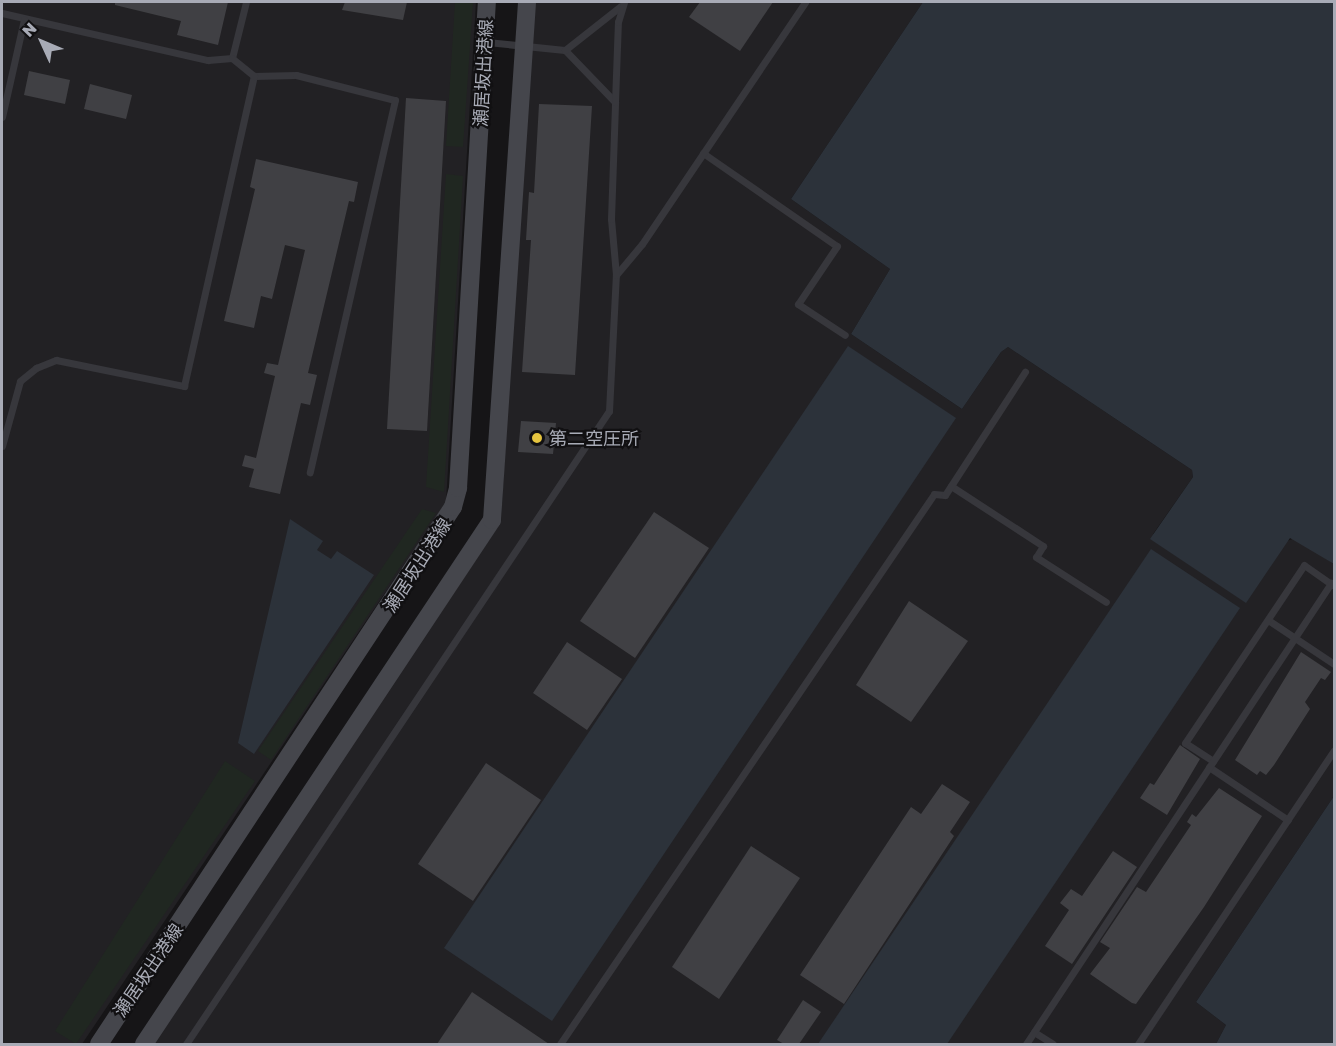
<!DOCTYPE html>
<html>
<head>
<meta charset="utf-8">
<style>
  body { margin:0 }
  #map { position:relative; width:1336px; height:1046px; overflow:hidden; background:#161517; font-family:"Golos Text","Noto Sans JP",sans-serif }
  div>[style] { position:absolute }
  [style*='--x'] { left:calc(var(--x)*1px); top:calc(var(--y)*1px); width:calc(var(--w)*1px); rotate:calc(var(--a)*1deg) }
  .built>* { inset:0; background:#222124 }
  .green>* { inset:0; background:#202721 }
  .water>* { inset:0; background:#2c323a }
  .building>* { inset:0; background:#404044 }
  .lane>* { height:7px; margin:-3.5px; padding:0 3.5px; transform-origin:3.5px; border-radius:3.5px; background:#37373c }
  .secondary>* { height:18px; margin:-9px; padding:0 9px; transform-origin:9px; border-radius:9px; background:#45464c }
  .dots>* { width:16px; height:16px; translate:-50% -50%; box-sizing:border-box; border:3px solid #111012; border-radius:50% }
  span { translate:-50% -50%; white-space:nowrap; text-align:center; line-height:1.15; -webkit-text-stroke:4.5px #111012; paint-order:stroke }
  .street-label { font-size:18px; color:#a8abb6 }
  .poi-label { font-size:18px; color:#a8abb6 }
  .left { translate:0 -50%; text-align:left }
  .frame { position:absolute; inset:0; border:3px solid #a8abb6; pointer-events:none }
  .north { position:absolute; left:12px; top:12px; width:60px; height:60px; -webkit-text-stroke:4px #111012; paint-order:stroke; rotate:314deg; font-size:16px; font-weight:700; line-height:24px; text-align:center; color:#a8abb6 }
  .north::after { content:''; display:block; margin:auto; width:21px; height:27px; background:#a8abb6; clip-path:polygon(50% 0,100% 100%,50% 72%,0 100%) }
</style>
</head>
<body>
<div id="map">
  <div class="built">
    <div style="clip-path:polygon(2px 2px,476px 2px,446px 502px,82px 1044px,2px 1044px)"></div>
    <div style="clip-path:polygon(531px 2px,923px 2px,791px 199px,890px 269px,851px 334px,962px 409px,1001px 352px,1008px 347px,1192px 470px,1193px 477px,1153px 534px,1287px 541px,1295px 538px,1334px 564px,1334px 796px,1196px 1002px,1226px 1025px,1216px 1044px,153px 1044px,501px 522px)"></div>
  </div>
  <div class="green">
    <div style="clip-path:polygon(455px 2px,473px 2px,463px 147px,446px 146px)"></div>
    <div style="clip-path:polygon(446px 174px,463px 176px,444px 492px,426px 487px)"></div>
    <div style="clip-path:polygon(422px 509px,436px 513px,271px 760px,258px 751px)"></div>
    <div style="clip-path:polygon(225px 761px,255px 781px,76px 1044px,55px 1031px)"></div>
  </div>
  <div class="water">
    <div style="clip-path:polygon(923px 2px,1334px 2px,1334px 564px,1290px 538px,1246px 603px,1150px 539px,1193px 477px,1192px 470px,1008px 347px,1001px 352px,962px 409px,851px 334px,890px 269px,791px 199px)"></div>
    <div style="clip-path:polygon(848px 346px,956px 418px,552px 1021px,444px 948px)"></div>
    <div style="clip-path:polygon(290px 519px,323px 541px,317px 550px,331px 559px,337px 551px,374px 575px,254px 754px,238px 743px)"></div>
    <div style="clip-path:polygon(1151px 549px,1240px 608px,947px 1044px,818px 1044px)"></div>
    <div style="clip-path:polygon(1334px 796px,1334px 1044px,1216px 1044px,1226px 1025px,1196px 1002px)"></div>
  </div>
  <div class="building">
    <div style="clip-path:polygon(115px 2px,228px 2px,218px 45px,177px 35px,181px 21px,115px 5px)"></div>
    <div style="clip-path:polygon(345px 2px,407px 2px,403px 20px,342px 10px)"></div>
    <div style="clip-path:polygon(700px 2px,773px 2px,740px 51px,689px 17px)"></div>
    <div style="clip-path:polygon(29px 71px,70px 80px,65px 104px,24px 95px)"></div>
    <div style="clip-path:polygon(90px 84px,132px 95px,126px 119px,84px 109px)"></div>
    <div style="clip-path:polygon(406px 98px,446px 101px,427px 431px,387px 429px)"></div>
    <div style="clip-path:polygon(539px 104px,592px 106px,575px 375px,522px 372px,531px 240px,526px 240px,529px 192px,534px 193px)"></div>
    <div style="clip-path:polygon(256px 159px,358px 182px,354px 202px,349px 201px,308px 373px,317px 375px,310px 405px,301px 403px,280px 494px,249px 487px,254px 469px,242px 466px,245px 455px,256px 458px,275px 376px,264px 373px,267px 363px,278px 365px,305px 250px,285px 245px,272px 299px,261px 296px,254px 328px,224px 321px,255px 189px,250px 187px)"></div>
    <div style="clip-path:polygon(521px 421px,556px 423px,553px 454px,518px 452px)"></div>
    <div style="clip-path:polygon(654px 512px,709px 548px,635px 658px,580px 621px)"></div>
    <div style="clip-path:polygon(909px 601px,968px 641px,911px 722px,856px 685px)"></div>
    <div style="clip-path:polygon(567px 642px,622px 679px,587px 730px,533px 693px)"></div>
    <div style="clip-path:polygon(1301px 652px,1331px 672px,1325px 680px,1321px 678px,1305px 702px,1310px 709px,1274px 765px,1266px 775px,1260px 771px,1257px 775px,1235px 760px)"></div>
    <div style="clip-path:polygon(1180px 745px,1200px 759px,1167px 815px,1140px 798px,1150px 783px,1154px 785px)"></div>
    <div style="clip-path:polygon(486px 763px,541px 800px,473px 901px,418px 864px)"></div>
    <div style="clip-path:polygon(942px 784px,970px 802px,950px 832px,954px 836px,844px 1004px,800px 975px,911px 807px,921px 814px)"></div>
    <div style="clip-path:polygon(1219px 788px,1262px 816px,1204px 907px,1136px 1004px,1132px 1003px,1090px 974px,1110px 948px,1100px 942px,1137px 887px,1146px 892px,1191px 825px,1187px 822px,1192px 814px,1196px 817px)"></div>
    <div style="clip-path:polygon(751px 846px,800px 878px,719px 999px,672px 967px)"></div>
    <div style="clip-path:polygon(1113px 851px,1137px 867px,1072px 964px,1045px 946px,1069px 910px,1060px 903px,1071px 889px,1082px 896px)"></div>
    <div style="clip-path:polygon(472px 992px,549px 1044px,437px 1044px)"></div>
    <div style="clip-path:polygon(803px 1000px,821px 1012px,799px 1044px,784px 1044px,777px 1040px)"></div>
  </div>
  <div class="lane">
    <div style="--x:2;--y:13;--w:211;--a:12.9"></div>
    <div style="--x:208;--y:60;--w:24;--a:-5"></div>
    <div style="--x:487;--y:42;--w:78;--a:5.9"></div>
    <div style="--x:232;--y:58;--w:58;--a:-76"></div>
    <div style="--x:254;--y:76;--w:42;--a:-1.4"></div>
    <div style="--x:296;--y:75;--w:102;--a:14.2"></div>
    <div style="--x:395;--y:100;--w:382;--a:102.9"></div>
    <div style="--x:615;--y:102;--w:72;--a:-133.9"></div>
    <div style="--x:565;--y:50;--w:71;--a:-38.2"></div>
    <div style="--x:2;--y:117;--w:100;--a:-77.3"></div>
    <div style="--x:703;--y:153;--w:163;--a:34.8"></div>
    <div style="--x:837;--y:246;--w:70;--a:123.9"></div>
    <div style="--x:798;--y:304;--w:56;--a:33.4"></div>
    <div style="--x:616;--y:275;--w:40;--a:-50"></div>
    <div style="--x:642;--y:244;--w:292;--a:-56"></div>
    <div style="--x:2;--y:446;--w:67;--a:-74.5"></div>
    <div style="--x:20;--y:381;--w:21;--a:-39"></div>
    <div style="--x:36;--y:368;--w:22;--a:-22"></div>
    <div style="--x:56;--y:360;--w:131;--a:11.5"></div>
    <div style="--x:184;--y:386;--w:318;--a:-77.3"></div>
    <div style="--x:254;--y:76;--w:28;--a:-141"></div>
    <div style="--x:951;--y:486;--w:110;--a:33.1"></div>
    <div style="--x:1043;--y:546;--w:13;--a:122"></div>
    <div style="--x:1036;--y:557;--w:83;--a:32.7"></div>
    <div style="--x:1268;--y:620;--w:79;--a:33.7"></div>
    <div style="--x:1213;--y:761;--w:33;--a:-147"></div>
    <div style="--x:1185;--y:743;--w:214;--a:-56.2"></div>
    <div style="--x:1304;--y:565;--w:35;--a:35"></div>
    <div style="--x:1209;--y:767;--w:95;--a:33.9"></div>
    <div style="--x:1034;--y:1032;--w:22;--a:32"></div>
    <div style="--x:186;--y:1044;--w:761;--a:-56.25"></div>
    <div style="--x:609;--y:411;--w:136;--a:-87.1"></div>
    <div style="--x:616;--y:275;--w:56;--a:-95.1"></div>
    <div style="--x:611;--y:219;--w:117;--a:-88"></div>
    <div style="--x:615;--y:102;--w:80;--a:-87.9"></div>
    <div style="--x:618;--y:22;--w:21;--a:-73"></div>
    <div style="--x:560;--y:1044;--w:665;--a:-55.78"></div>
    <div style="--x:934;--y:494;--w:11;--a:5"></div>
    <div style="--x:945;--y:495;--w:147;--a:-57"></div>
    <div style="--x:1026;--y:1044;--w:553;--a:-56.51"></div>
    <div style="--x:1138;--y:1044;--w:353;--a:-56.3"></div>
  </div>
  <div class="secondary">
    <div style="--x:99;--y:1044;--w:643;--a:-56.61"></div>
    <div style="--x:453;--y:507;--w:20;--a:-75"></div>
    <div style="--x:458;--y:488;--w:487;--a:-86.6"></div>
    <div style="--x:144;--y:1044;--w:629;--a:-56.41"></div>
    <div style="--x:492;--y:520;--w:519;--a:-86.13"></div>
  </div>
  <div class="dots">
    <div style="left:537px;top:438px;background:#e5c43f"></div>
  </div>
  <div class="street-label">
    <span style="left:483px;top:73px;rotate:-87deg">瀬居坂出港線</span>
    <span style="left:417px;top:565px;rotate:-57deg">瀬居坂出港線</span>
    <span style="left:148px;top:970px;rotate:-56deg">瀬居坂出港線</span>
  </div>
  <div class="poi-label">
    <span class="left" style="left:549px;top:438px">第二空圧所</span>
  </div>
  <div class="frame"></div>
  <div class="north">N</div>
</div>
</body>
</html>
